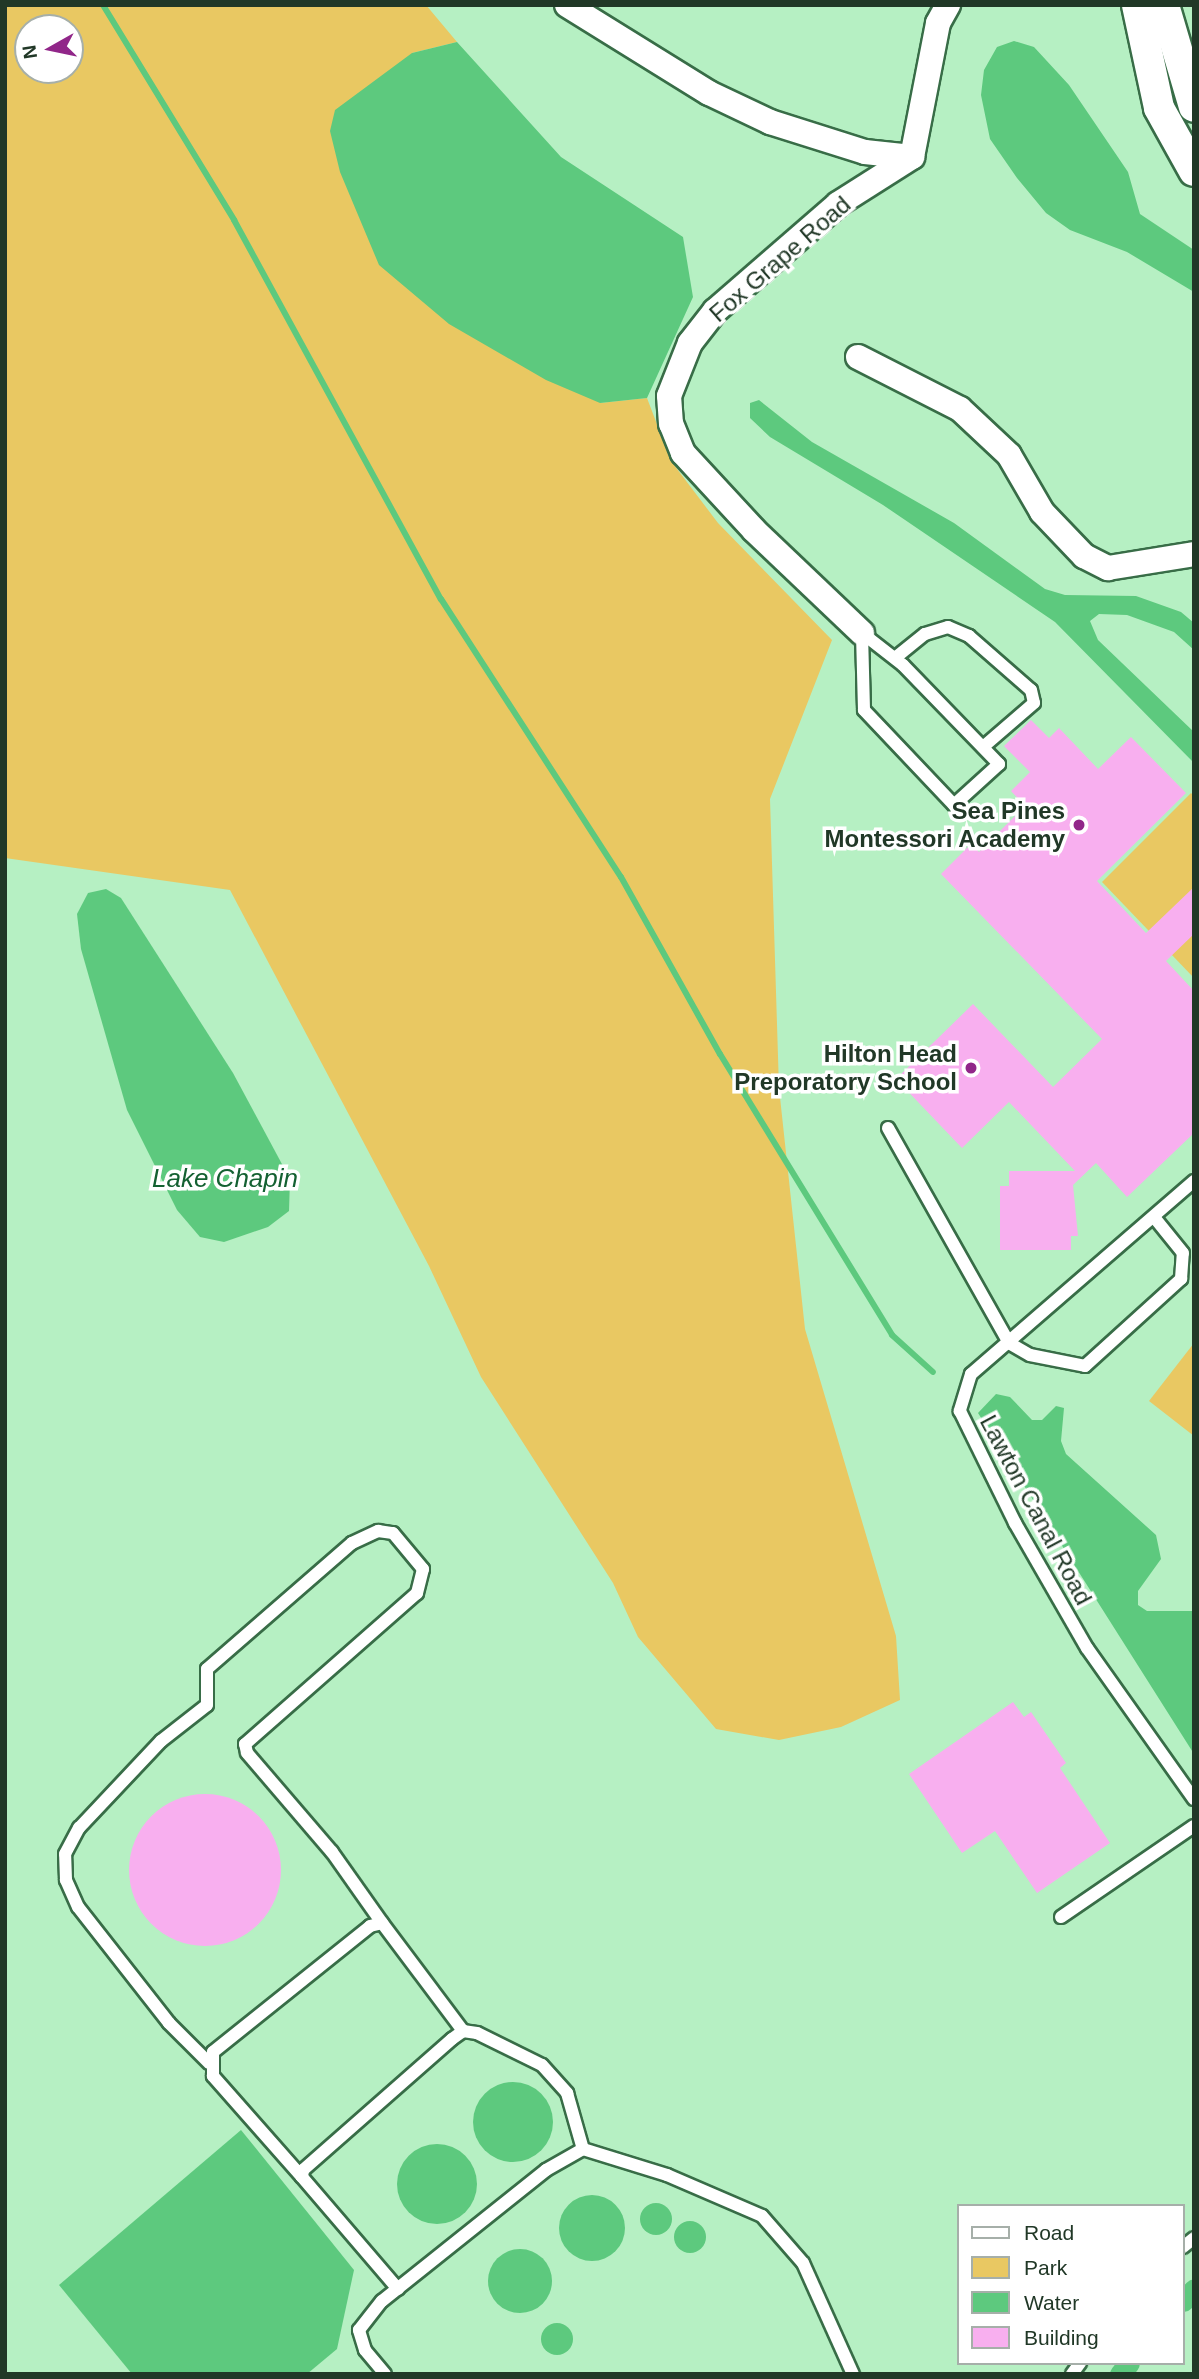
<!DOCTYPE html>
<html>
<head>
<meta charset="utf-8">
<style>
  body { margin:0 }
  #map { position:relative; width:1199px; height:2379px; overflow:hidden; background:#b6f0c3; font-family:Arial,sans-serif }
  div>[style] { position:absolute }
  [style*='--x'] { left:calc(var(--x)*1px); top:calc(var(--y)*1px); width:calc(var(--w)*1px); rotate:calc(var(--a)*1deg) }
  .green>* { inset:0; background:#e9c862 }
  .water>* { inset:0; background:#5dc97e }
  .round { border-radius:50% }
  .stream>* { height:6px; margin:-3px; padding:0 3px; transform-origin:3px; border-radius:3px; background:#5dc97e }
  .canal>* { height:21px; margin:-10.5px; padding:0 10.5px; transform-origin:10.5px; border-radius:10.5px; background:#5dc97e }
  .building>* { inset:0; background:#f8afef }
  .roads { filter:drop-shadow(2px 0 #386d47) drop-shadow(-2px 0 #386d47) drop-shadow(0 2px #386d47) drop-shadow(0 -2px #386d47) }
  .service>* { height:12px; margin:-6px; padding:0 6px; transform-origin:6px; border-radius:6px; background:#fff }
  .minor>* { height:24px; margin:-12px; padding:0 12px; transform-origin:12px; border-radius:12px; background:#fff }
  .tertiary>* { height:30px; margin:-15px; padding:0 15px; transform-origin:15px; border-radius:15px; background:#fff }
  .dots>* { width:19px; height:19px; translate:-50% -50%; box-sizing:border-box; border:4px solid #fff; border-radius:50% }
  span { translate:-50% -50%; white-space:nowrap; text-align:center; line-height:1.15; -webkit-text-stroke:7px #fff; paint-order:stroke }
  .street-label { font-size:24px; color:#213827 }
  .poi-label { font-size:24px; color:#213827; font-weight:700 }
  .right { translate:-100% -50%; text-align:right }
  .water-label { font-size:26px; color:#146132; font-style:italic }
  .frame { position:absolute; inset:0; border:7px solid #213827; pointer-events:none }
  .legend { position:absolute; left:957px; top:2204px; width:228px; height:161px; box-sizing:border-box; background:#fff; border:2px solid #a6afa9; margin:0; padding:9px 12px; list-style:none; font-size:21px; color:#213827 }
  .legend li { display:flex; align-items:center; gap:14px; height:35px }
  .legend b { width:35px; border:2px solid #a6afa9 }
  .north { position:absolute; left:14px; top:14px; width:70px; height:70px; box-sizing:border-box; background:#fff; border:2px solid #a6afa9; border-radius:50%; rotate:261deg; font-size:19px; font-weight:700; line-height:28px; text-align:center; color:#213827 }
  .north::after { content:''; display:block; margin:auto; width:24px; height:32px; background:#912689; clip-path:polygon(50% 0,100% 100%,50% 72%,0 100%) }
</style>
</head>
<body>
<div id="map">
  <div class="green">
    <div style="clip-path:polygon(evenodd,5px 5px,426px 5px,457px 42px,412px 53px,600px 403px,647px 398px,671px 461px,718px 523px,832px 640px,770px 799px,779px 1088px,805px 1329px,896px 1636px,900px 1700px,841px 1727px,779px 1740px,716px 1729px,638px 1637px,613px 1583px,481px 1377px,429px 1266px,230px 890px,5px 858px,5px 5px,28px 28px,70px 28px,70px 70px,28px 70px,28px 28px)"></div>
    <div style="clip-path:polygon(1191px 793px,1194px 796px,1194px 978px,1102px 882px)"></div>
    <div style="clip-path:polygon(1194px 1343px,1194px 1436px,1149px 1401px)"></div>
  </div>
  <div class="water">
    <div style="clip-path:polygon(1014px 41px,1034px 47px,1069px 85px,1128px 172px,1140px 214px,1194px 250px,1194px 292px,1127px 252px,1070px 230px,1046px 213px,1017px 178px,990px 139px,981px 95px,984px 70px,997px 47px)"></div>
    <div style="clip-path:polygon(457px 42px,561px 157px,683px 237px,693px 297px,647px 398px,600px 403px,546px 380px,449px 324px,379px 265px,340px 172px,330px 131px,335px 110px,412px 53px)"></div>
    <div style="clip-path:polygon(759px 400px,812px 442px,954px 523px,1045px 589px,1065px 595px,1136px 596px,1181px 612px,1194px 623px,1194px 650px,1174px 632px,1127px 615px,1099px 614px,1090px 621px,1098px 640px,1194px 732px,1194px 763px,1055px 622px,883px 505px,770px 437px,750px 418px,750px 403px)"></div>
    <div style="clip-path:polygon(106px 889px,121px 898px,233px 1073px,290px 1179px,289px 1211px,268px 1227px,224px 1242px,200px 1237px,177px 1210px,127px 1110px,81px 949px,77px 914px,88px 893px)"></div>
    <div style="clip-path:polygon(996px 1394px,1010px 1397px,1032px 1420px,1042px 1420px,1056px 1406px,1064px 1408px,1061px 1441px,1066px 1454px,1156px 1535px,1161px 1559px,1138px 1591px,1138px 1605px,1147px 1611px,1194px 1611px,1194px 1754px,978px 1413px)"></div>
    <div class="round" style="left:473px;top:2082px;width:80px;height:80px"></div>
    <div style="clip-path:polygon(241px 2130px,354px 2270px,337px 2349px,307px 2374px,132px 2374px,59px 2285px)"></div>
    <div class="round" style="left:397px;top:2144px;width:80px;height:80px"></div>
    <div class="round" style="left:559px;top:2195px;width:66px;height:66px"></div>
    <div class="round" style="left:640px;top:2203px;width:32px;height:32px"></div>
    <div class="round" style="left:674px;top:2221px;width:32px;height:32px"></div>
    <div class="round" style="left:488px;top:2249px;width:64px;height:64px"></div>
    <div class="round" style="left:541px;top:2323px;width:32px;height:32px"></div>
  </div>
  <div class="stream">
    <div style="--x:103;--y:5;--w:252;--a:58.6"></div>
    <div style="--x:234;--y:220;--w:432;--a:61.4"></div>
    <div style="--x:441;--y:599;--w:331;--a:57.1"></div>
    <div style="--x:621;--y:877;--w:203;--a:60.8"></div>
    <div style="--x:720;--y:1054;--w:329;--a:58.5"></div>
    <div style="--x:892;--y:1335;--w:55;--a:42.1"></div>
  </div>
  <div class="canal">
    <div style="--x:1183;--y:2301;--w:16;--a:-47"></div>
    <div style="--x:1120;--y:2374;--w:14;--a:-51"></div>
  </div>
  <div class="building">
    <div style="clip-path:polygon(1031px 720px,1049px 738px,1059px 728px,1098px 769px,1131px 737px,1186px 793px,1097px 881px,1146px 933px,1194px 887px,1194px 934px,1166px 961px,1194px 991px,1194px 1133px,1127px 1197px,1096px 1163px,1073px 1185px,1078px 1236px,1071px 1236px,1071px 1250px,1000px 1250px,1000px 1186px,1009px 1186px,1009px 1171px,1075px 1171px,1009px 1102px,962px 1148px,896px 1079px,973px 1004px,1053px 1087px,1102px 1039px,941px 874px,971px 844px,979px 852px,1025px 806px,1011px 791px,1030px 772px,1004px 746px)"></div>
    <div style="clip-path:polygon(1013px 1702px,1024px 1717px,1031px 1712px,1066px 1763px,1060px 1768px,1110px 1843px,1037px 1893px,995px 1831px,962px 1853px,909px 1774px)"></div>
    <div class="round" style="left:129px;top:1794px;width:152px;height:152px"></div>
  </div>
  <div class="roads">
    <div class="service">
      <div style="--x:862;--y:633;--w:52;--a:38"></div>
      <div style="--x:903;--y:665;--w:138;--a:45.9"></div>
      <div style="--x:999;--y:764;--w:61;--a:137.7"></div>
      <div style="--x:954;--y:805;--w:131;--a:-133.5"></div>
      <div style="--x:864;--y:710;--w:77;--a:-91.5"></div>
      <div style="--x:895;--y:658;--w:38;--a:-39"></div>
      <div style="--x:925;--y:634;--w:24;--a:-17"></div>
      <div style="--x:948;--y:627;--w:23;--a:23"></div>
      <div style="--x:969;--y:636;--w:82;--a:41.1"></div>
      <div style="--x:1031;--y:690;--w:13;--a:77"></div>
      <div style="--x:1034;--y:703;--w:67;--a:139.2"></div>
      <div style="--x:888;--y:1128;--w:247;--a:60.6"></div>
      <div style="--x:1009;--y:1343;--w:24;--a:30"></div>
      <div style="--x:1030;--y:1355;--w:56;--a:11.3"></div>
      <div style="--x:1085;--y:1366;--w:130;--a:-42.2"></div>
      <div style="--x:1181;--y:1279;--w:26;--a:-86"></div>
      <div style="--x:1183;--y:1253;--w:46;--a:-128.9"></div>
      <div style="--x:1194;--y:1181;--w:295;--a:139.1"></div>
      <div style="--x:971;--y:1374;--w:39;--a:107"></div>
      <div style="--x:960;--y:1411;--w:125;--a:63.8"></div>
      <div style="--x:1015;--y:1523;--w:144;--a:60.1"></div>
      <div style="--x:1087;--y:1648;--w:185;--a:54.7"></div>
      <div style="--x:1061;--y:1917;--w:161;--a:-34.4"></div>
      <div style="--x:209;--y:2063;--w:57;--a:-135"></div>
      <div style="--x:169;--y:2023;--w:147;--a:-128.1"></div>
      <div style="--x:78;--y:1907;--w:30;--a:-114"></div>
      <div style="--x:66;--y:1880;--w:26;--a:-92"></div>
      <div style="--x:65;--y:1854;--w:30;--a:-62"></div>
      <div style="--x:79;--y:1828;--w:120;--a:-46.7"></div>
      <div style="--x:161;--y:1741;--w:58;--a:-38"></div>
      <div style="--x:207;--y:1705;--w:36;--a:-90"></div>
      <div style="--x:207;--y:1669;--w:192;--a:-41"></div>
      <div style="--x:352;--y:1543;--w:29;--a:-25"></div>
      <div style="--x:378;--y:1531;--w:15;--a:8"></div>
      <div style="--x:393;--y:1533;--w:47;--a:50.2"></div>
      <div style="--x:423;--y:1569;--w:25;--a:104"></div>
      <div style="--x:417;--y:1593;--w:229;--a:138.7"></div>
      <div style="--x:245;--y:1744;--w:9;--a:77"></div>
      <div style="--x:247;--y:1753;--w:130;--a:49.4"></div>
      <div style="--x:332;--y:1852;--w:87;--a:54.8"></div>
      <div style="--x:302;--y:2177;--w:135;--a:-131.4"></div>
      <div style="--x:213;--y:2076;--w:24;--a:-90"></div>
      <div style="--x:213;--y:2052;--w:201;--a:-38.7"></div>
      <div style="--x:370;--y:1926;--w:12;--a:-14"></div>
      <div style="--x:382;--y:1923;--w:135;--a:53.1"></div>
      <div style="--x:1183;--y:2247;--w:14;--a:-39"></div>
      <div style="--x:398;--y:2289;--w:148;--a:-130.6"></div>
      <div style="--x:302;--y:2177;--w:7;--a:-82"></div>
      <div style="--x:303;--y:2170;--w:198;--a:-41.3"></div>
      <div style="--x:452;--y:2039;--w:14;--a:-36"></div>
      <div style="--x:463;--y:2031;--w:14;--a:8"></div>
      <div style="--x:477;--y:2033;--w:72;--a:26.2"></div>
      <div style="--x:542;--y:2065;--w:38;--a:48"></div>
      <div style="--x:567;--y:2093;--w:58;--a:74.1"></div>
      <div style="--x:385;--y:2374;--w:31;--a:-130"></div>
      <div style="--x:365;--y:2350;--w:21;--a:-107"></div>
      <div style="--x:359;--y:2330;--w:37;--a:-52"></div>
      <div style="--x:382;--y:2301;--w:210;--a:-38.6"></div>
      <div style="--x:546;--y:2170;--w:43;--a:-29.6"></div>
      <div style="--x:583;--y:2149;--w:88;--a:17.2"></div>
      <div style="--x:667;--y:2175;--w:103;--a:23.3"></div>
      <div style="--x:762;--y:2216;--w:62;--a:48.9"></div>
      <div style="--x:803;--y:2263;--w:122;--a:65.8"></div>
      <div style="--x:1072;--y:2374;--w:14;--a:-54"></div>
    </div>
    <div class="minor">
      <div style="--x:567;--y:5;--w:167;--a:31.8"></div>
      <div style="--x:709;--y:93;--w:68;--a:25.4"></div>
      <div style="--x:770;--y:122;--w:100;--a:17.5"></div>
      <div style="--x:865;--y:152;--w:47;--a:6.1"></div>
      <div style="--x:858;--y:357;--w:114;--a:27"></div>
      <div style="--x:960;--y:409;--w:67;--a:43.2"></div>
      <div style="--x:1009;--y:455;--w:66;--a:59.9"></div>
      <div style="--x:1042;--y:512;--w:61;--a:46.3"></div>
      <div style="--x:1084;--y:556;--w:27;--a:27"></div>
      <div style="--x:1108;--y:568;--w:87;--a:-9.2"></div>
      <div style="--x:862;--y:633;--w:149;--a:-136.4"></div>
      <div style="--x:754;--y:530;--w:105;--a:-132.7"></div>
      <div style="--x:683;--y:453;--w:31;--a:-112"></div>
      <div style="--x:671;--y:424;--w:28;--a:-94"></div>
      <div style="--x:669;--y:396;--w:57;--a:-68.4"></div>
      <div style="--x:690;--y:343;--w:41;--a:-52"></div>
      <div style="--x:715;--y:311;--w:163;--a:-41"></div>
      <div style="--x:838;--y:204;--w:88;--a:-32.4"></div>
      <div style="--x:912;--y:157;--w:136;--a:-79"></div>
      <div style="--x:938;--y:23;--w:21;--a:-61"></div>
    </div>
    <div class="tertiary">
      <div style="--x:1137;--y:5;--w:105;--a:77.9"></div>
      <div style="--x:1159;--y:108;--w:72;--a:60.9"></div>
      <div style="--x:1164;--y:5;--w:106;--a:73.6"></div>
    </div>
  </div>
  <div class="dots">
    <div style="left:1079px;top:825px;background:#912689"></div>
    <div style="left:971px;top:1068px;background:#912689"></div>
  </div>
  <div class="street-label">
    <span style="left:780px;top:259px;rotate:-41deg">Fox Grape Road</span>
    <span style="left:1036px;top:1510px;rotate:62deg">Lawton Canal Road</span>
  </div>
  <div class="poi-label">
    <span class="right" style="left:1065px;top:825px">Sea Pines<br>Montessori Academy</span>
    <span class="right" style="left:957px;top:1068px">Hilton Head<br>Preporatory School</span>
  </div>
  <div class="water-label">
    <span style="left:225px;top:1179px">Lake Chapin</span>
  </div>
  <div class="frame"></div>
  <ul class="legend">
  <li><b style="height:9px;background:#fff"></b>Road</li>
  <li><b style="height:19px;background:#e9c862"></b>Park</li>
  <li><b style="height:19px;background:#5dc97e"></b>Water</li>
  <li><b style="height:19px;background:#f8afef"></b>Building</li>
  </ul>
  <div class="north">N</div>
</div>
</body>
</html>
